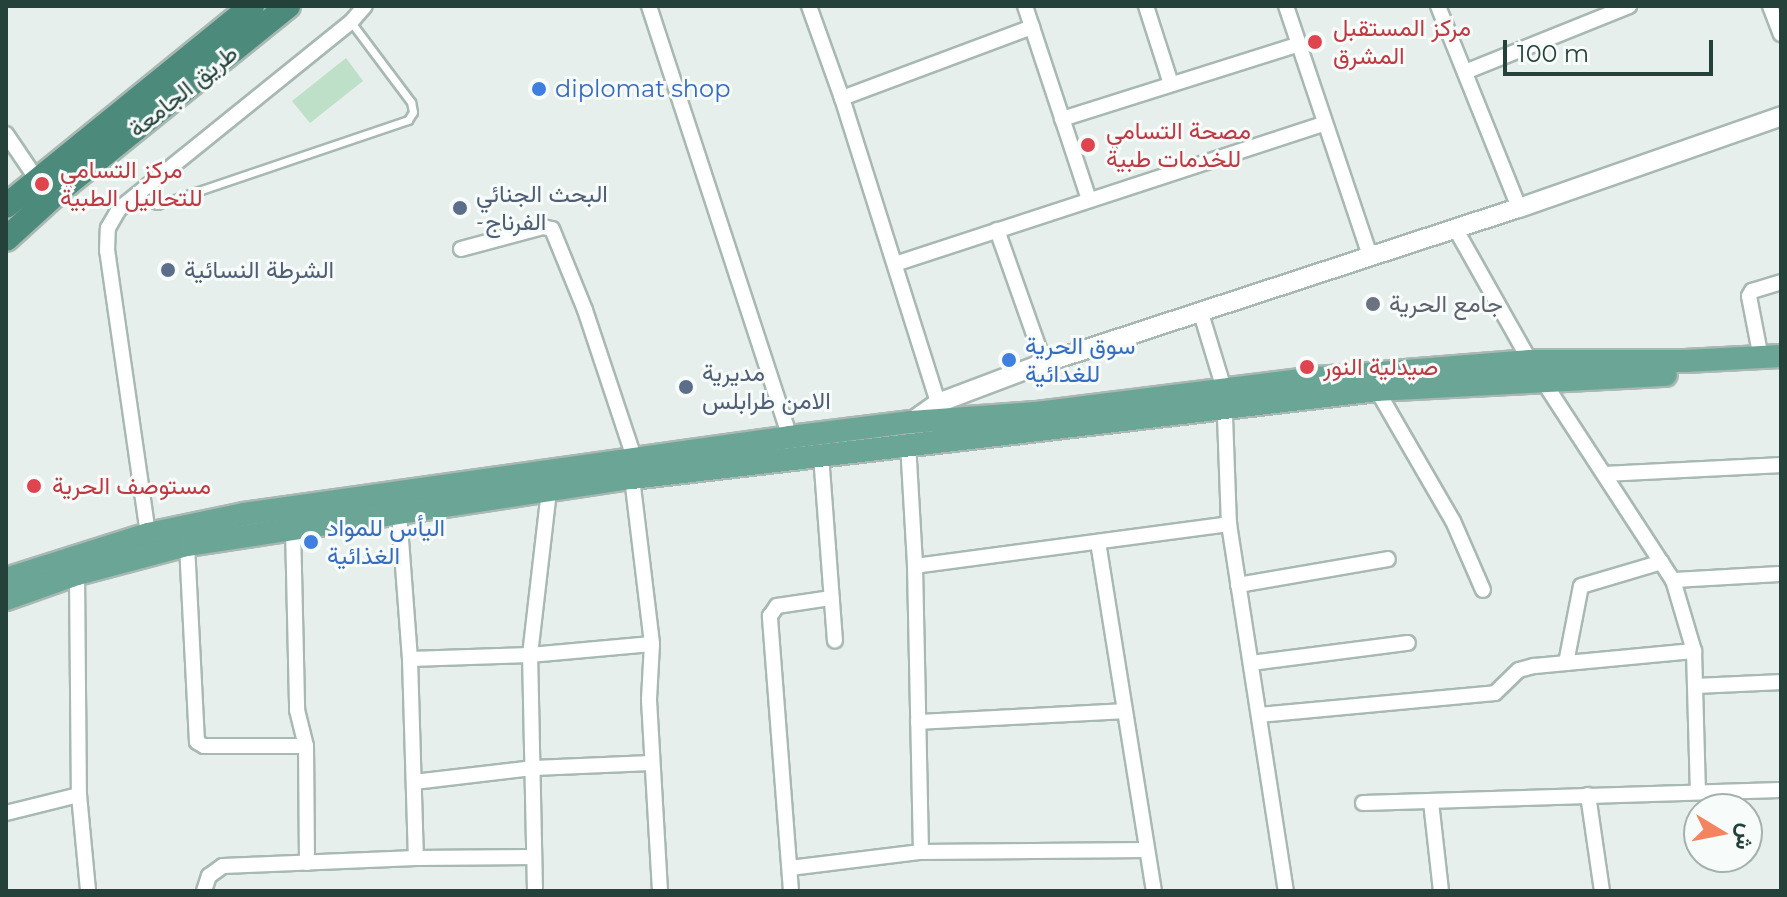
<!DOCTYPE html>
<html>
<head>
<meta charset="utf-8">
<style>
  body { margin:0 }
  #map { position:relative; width:1787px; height:897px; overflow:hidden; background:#e6efeb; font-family:Montserrat,Vazirmatn,sans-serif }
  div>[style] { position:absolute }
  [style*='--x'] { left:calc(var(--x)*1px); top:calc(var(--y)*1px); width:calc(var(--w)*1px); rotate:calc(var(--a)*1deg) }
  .green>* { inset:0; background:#bfe0c8 }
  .roads { filter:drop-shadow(2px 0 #a8b8b2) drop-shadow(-2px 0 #a8b8b2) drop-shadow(0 2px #a8b8b2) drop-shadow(0 -2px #a8b8b2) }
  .service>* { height:7px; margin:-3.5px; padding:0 3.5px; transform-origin:3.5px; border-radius:3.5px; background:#fff }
  .minor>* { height:14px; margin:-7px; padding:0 7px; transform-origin:7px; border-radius:7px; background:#fff }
  .tertiary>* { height:18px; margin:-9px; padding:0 9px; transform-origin:9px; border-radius:9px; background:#fff }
  .primary>* { height:22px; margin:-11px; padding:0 11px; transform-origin:11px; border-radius:11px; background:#6aa596 }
  .trunk>* { height:24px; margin:-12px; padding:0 12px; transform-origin:12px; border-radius:12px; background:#4c8a7c }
  .dots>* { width:22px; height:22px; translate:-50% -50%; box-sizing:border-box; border:4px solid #f7fbf9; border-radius:50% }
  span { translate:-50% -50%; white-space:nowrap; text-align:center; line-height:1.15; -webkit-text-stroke:6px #f7fbf9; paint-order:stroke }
  .health-label { font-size:24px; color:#be3a42 }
  .left { translate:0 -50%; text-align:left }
  .shop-label { font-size:24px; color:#366cbe }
  .street-label { font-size:24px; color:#24423a }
  .service-label { font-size:24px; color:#4e5e75 }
  .worship-label { font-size:24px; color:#5b616d }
  .frame { position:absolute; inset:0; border:8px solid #24423a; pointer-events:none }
  .north { position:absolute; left:1683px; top:793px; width:80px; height:80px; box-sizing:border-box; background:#f7fbf9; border:2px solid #a3b1ad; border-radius:50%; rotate:100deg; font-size:22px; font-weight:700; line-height:32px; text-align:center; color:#24423a }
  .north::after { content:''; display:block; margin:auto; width:28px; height:36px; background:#f4845f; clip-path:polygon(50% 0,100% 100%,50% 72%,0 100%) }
  .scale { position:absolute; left:1503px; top:40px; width:210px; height:36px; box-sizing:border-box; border:4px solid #24423a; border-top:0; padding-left:10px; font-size:24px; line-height:28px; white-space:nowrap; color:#24423a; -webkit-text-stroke:6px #f7fbf9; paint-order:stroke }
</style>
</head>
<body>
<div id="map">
  <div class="green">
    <div style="clip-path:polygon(346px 58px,363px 81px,310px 123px,292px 101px)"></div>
  </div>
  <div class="roads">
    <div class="service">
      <div style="--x:142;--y:192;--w:9;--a:72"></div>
      <div style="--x:145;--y:201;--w:13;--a:18"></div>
      <div style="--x:157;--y:205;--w:265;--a:-18.7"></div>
      <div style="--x:408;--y:120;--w:9;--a:-58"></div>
      <div style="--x:413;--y:112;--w:10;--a:-101"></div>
      <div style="--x:411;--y:102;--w:100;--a:-126.9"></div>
    </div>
    <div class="minor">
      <div style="--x:649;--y:6;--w:453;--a:71.9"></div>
      <div style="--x:809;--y:6;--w:98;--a:70.3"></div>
      <div style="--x:842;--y:98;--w:320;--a:72.5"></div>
      <div style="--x:1025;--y:6;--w:204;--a:71.7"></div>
      <div style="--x:1146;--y:6;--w:82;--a:72.2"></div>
      <div style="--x:1286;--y:6;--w:263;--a:71.4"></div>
      <div style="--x:1438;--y:6;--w:218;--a:68.1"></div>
      <div style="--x:1770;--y:6;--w:30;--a:69"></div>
      <div style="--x:1465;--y:72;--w:177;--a:-21.9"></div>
      <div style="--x:842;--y:98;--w:203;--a:-20.5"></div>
      <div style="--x:1062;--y:119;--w:246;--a:-17.5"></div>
      <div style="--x:6;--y:134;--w:57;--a:55.8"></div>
      <div style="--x:1455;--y:228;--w:153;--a:60.6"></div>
      <div style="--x:1530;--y:361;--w:262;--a:56.9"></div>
      <div style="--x:1673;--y:580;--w:74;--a:73.5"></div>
      <div style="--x:1694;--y:651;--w:140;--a:88.4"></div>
      <div style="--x:997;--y:230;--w:141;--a:70.5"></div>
      <div style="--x:461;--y:249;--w:85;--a:-15"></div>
      <div style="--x:543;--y:227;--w:9;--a:13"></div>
      <div style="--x:552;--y:229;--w:87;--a:67.8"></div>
      <div style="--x:585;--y:310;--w:155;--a:71.6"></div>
      <div style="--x:895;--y:264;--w:451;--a:-18.1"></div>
      <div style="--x:1200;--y:310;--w:83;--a:73.1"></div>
      <div style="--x:1224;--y:389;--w:135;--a:87.9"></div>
      <div style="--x:1229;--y:524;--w:371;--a:81.2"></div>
      <div style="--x:1761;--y:358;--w:63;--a:-101"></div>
      <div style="--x:1749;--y:296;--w:6;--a:-59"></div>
      <div style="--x:1752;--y:291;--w:30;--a:-17"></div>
      <div style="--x:1377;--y:390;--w:151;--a:59.9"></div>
      <div style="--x:1453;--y:521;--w:75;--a:66.5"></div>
      <div style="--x:908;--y:443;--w:123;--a:86.7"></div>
      <div style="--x:915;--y:566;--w:317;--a:-7.6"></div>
      <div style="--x:821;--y:455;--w:186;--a:85.7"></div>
      <div style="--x:1606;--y:474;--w:175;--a:-2.9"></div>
      <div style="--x:632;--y:478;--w:167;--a:83.1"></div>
      <div style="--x:652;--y:644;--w:56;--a:93.1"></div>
      <div style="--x:649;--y:700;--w:191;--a:86.7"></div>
      <div style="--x:399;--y:513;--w:146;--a:85.7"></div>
      <div style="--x:410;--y:659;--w:199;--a:88.3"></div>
      <div style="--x:293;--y:527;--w:183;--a:88.7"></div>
      <div style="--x:297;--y:710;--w:37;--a:76"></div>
      <div style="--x:306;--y:746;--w:117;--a:89.5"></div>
      <div style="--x:148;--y:534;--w:286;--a:-98.2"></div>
      <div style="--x:107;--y:251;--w:23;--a:-88"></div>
      <div style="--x:108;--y:228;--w:22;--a:-60"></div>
      <div style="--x:119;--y:209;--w:298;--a:-38.9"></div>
      <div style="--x:351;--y:22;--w:21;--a:-49"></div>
      <div style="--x:1098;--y:542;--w:353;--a:80.9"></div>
      <div style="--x:187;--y:545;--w:197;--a:87.1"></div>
      <div style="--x:197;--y:742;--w:8;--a:30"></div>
      <div style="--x:204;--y:746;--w:102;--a:0"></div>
      <div style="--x:915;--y:566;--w:286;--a:88.8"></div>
      <div style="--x:921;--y:852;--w:226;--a:-0.5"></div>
      <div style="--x:77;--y:574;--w:221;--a:89.5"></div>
      <div style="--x:79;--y:795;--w:96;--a:84.6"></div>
      <div style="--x:1673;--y:580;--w:108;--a:-3.2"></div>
      <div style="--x:1238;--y:585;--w:152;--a:-9.8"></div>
      <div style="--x:410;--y:659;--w:120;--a:-1.9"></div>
      <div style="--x:530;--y:655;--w:122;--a:-5.2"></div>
      <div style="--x:1251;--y:663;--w:158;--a:-7.3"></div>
      <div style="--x:1566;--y:663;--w:78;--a:-79"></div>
      <div style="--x:1581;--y:586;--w:84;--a:-16.5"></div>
      <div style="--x:1697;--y:686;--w:84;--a:-2.7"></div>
      <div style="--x:1259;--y:715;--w:237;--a:-5.3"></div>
      <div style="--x:1495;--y:693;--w:33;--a:-44"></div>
      <div style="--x:1519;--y:670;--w:16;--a:-15"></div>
      <div style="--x:1534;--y:666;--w:161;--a:-5.4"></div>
      <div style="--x:918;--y:722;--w:207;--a:-3"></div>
      <div style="--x:414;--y:782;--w:121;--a:-6.7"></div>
      <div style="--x:534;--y:768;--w:117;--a:-2.4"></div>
      <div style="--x:1588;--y:795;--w:97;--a:81.7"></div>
      <div style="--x:1431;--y:802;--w:90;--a:83.6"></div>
      <div style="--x:1363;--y:803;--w:418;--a:-1.8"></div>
      <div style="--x:6;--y:813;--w:75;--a:-13.9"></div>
      <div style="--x:790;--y:868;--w:132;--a:-7"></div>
      <div style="--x:204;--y:891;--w:16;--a:-72"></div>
      <div style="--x:209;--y:876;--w:17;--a:-36"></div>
      <div style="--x:223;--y:866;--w:193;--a:-2.4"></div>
      <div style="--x:416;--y:858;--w:117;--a:-0.5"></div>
      <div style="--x:535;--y:891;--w:236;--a:-91.2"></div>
      <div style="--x:530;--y:655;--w:165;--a:-83.4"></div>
      <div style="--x:791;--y:891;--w:276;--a:-94.4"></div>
      <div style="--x:770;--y:616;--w:12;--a:-55"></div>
      <div style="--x:777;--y:606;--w:55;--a:-8.4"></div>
    </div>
    <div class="tertiary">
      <div style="--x:911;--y:422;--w:33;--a:-35"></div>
      <div style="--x:938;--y:403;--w:113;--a:-20.7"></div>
      <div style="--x:1044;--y:363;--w:500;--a:-18.1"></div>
      <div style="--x:1519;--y:208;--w:278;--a:-19.3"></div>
    </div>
    <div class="primary">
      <div style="--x:6;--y:579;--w:149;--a:-17.6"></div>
      <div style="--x:148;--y:534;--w:98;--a:-11.8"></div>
      <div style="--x:244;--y:514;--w:551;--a:-8.03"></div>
      <div style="--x:790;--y:437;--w:122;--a:-7.1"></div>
      <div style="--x:911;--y:422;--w:125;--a:-4.1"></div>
      <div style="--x:1036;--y:413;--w:284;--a:-7.1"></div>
      <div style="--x:1318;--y:378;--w:213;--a:-4.6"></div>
      <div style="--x:1530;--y:361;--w:155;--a:0"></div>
      <div style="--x:1685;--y:361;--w:96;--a:-3"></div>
      <div style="--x:6;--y:599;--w:75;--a:-19.4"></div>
      <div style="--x:77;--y:574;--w:114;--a:-14.8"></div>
      <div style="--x:187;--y:545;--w:450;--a:-8.6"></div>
      <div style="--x:632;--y:478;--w:750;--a:-6.74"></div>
      <div style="--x:1377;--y:390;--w:289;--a:-3"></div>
    </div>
    <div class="trunk">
      <div style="--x:6;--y:206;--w:317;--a:-39.1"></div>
      <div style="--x:6;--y:239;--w:73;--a:-42.2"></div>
      <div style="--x:60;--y:190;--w:293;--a:-38.9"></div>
    </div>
  </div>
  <div class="dots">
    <div style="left:1315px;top:42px;background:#e0444e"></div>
    <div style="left:539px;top:89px;background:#3f7fe0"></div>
    <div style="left:1088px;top:145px;background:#e0444e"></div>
    <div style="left:42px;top:184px;background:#e0444e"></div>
    <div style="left:460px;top:208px;background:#5c6f8a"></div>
    <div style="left:168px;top:270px;background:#5c6f8a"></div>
    <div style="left:1373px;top:304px;background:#6b7280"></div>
    <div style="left:1009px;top:360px;background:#3f7fe0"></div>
    <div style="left:1307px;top:367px;background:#e0444e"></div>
    <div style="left:686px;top:387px;background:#5c6f8a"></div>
    <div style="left:34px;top:486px;background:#e0444e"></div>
    <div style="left:311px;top:542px;background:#3f7fe0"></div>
  </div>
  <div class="health-label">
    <span class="left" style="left:1333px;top:42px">مركز المستقبل<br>المشرق</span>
    <span class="left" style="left:1106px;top:145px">مصحة التسامي<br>للخدمات طبية</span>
    <span class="left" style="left:60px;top:184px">مركز التسامي<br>للتحاليل الطبية</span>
    <span class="left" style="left:1323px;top:367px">صيدلية النور</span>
    <span class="left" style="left:52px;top:486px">مستوصف الحرية</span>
  </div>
  <div class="shop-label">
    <span class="left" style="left:555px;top:89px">diplomat shop</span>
    <span class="left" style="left:1025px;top:360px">سوق الحرية<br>للغدائية</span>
    <span class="left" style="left:327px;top:542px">اليأس للمواد<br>الغذائية</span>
  </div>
  <div class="street-label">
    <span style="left:183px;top:91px;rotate:-39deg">طريق الجامعة</span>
  </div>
  <div class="service-label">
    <span class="left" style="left:476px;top:208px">البحث الجنائي<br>-الفرناج</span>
    <span class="left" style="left:184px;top:270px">الشرطة النسائية</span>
    <span class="left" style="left:702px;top:387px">مديرية<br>الامن طرابلس</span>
  </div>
  <div class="worship-label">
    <span class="left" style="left:1389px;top:304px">جامع الحرية</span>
  </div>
  <div class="frame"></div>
  <div class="north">ش</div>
  <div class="scale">100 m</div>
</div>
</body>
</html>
